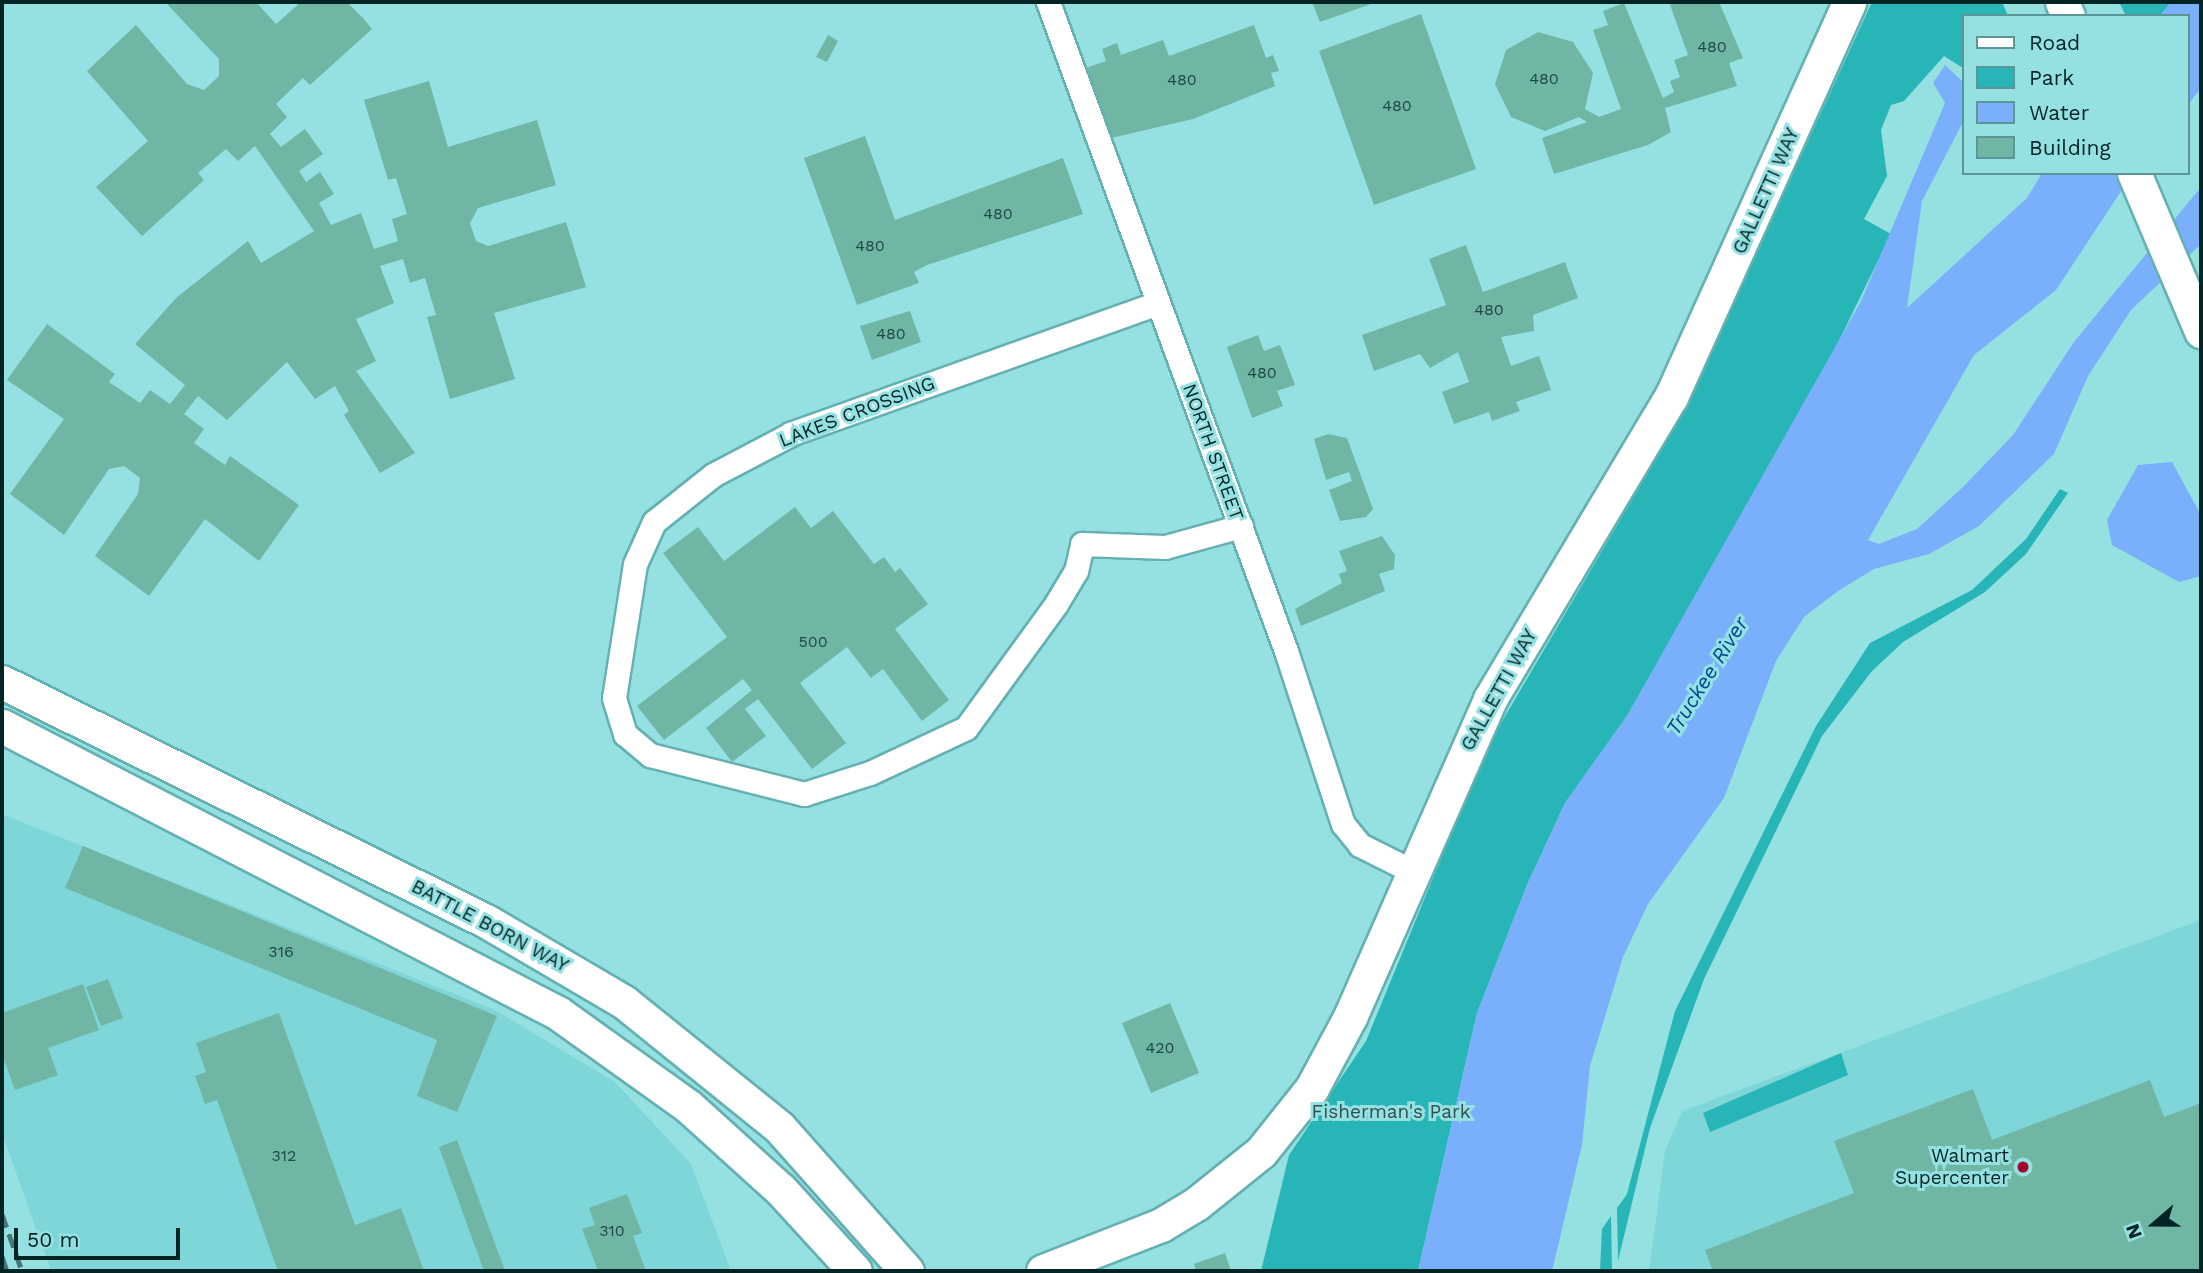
<!DOCTYPE html>
<html>
<head>
<meta charset="utf-8">
<style>
  body { margin:0 }
  #map { position:relative; width:2203px; height:1273px; overflow:hidden; background:#95e1e2; font-family:"Work Sans",sans-serif }
  div>[style] { position:absolute }
  [style*='--x'] { left:calc(var(--x)*1px); top:calc(var(--y)*1px); width:calc(var(--w)*1px); rotate:calc(var(--a)*1deg) }
  .built>* { inset:0; background:#7fd6d8 }
  .green>* { inset:0; background:#27b5b7 }
  .water>* { inset:0; background:#7aaffb }
  .building>* { inset:0; background:#70b6a5 }
  .roads { filter:drop-shadow(2px 0 #65b0b1) drop-shadow(-2px 0 #65b0b1) drop-shadow(0 2px #65b0b1) drop-shadow(0 -2px #65b0b1) }
  .street>* { height:23px; margin:-11.5px; padding:0 11.5px; transform-origin:11.5px; border-radius:11.5px; background:#fff }
  .secondary>* { height:33px; margin:-16.5px; padding:0 16.5px; transform-origin:16.5px; border-radius:16.5px; background:#fff }
  .rail>* { height:5px; margin-top:-2.5px; transform-origin:0; background:repeating-linear-gradient(90deg,#447879 0 14px,transparent 0 21px) }
  .dots>* { width:19px; height:19px; translate:-50% -50%; box-sizing:border-box; border:4px solid #95e1e2; border-radius:50% }
  span { translate:-50% -50%; white-space:nowrap; text-align:center; line-height:1.15; -webkit-text-stroke:6px #95e1e2; paint-order:stroke }
  .number-label { font-size:16px; color:#1e4845 }
  .number-label span { -webkit-text-stroke-width:0 }
  .street-label { font-size:19px; color:#032425 }
  .park-label { font-size:19px; color:#304f4f }
  .poi-label { font-size:19px; color:#032425 }
  .right { translate:-100% -50%; text-align:right }
  .water-label { font-size:21px; color:#004899; font-style:italic }
  .frame { position:absolute; inset:0; border:4px solid #032425; pointer-events:none }
  .legend { position:absolute; left:1962px; top:14px; width:228px; height:161px; box-sizing:border-box; background:#95e1e2; border:2px solid #5b9596; margin:0; padding:9px 12px; list-style:none; font-size:21px; color:#032425 }
  .legend li { display:flex; align-items:center; gap:14px; height:35px }
  .legend b { width:35px; border:2px solid #5b9596 }
  .north { position:absolute; left:2119px; top:1189px; width:70px; height:70px; -webkit-text-stroke:5px #95e1e2; paint-order:stroke; rotate:250deg; font-size:19px; font-weight:700; line-height:28px; text-align:center; color:#032425 }
  .north::after { content:''; display:block; margin:auto; width:24px; height:32px; background:#032425; clip-path:polygon(50% 0,100% 100%,50% 72%,0 100%) }
  .scale { position:absolute; left:14px; top:1228px; width:166px; height:32px; box-sizing:border-box; border:4px solid #032425; border-top:0; padding-left:9px; font-size:21px; line-height:24px; white-space:nowrap; color:#032425; -webkit-text-stroke:5px #95e1e2; paint-order:stroke }
</style>
</head>
<body>
<div id="map">
  <div class="built">
    <div style="clip-path:polygon(2px 814px,495px 1010px,615px 1082px,691px 1164px,731px 1271px,51px 1271px,2px 1133px)"></div>
    <div style="clip-path:polygon(2201px 920px,2201px 1271px,1649px 1271px,1665px 1151px,1682px 1111px)"></div>
  </div>
  <div class="green">
    <div style="clip-path:polygon(1872px 2px,2002px 2px,2008px 16px,1963px 16px,1963px 68px,1944px 56px,1904px 101px,1891px 105px,1881px 130px,1887px 176px,1864px 219px,1891px 234px,1833px 353px,1627px 716px,1565px 803px,1527px 885px,1477px 1013px,1418px 1271px,1261px 1271px,1289px 1155px,1366px 1041px,1487px 747px,1683px 413px)"></div>
    <div style="clip-path:polygon(2119px 2px,2171px 2px,2160px 16px,2126px 16px)"></div>
    <div style="clip-path:polygon(2060px 489px,2068px 493px,2026px 554px,1985px 592px,1903px 642px,1872px 671px,1822px 736px,1704px 979px,1650px 1128px,1618px 1261px,1617px 1208px,1627px 1194px,1675px 1011px,1816px 726px,1870px 643px,1972px 590px,2026px 539px)"></div>
    <div style="clip-path:polygon(1841px 1053px,1848px 1075px,1710px 1132px,1703px 1113px)"></div>
    <div style="clip-path:polygon(1611px 1216px,1612px 1271px,1600px 1271px,1602px 1229px)"></div>
  </div>
  <div class="water">
    <div style="clip-path:polygon(2171px 2px,2201px 2px,2201px 88px,2187px 106px,2187px 16px,2160px 16px)"></div>
    <div style="clip-path:polygon(1945px 65px,1963px 82px,1963px 122px,1922px 201px,1907px 308px,2027px 198px,2042px 173px,2133px 173px,2056px 290px,1974px 355px,1868px 540px,1879px 544px,1917px 529px,1963px 487px,2013px 435px,2074px 342px,2201px 187px,2201px 244px,2131px 310px,2088px 376px,2054px 454px,1979px 526px,1929px 554px,1874px 569px,1838px 591px,1804px 617px,1776px 661px,1724px 798px,1648px 904px,1623px 957px,1590px 1066px,1582px 1145px,1552px 1271px,1418px 1271px,1477px 1013px,1527px 885px,1565px 803px,1627px 716px,1861px 301px,1945px 103px,1933px 83px)"></div>
    <div style="clip-path:polygon(2172px 462px,2201px 515px,2201px 576px,2179px 582px,2112px 545px,2107px 520px,2138px 465px)"></div>
  </div>
  <div class="building">
    <div style="clip-path:polygon(165px 2px,256px 2px,276px 24px,301px 2px,347px 2px,363px 18px,372px 29px,310px 85px,303px 78px,276px 104px,287px 117px,270px 134px,281px 147px,305px 129px,323px 154px,299px 171px,306px 182px,320px 172px,334px 194px,319px 203px,331px 225px,361px 213px,374px 249px,398px 241px,392px 219px,407px 214px,396px 178px,388px 180px,364px 100px,429px 81px,448px 147px,537px 120px,556px 185px,478px 208px,470px 223px,476px 241px,488px 246px,566px 222px,586px 287px,494px 313px,515px 379px,450px 399px,427px 317px,436px 315px,425px 278px,410px 283px,403px 259px,380px 266px,394px 303px,356px 319px,376px 361px,356px 371px,415px 453px,380px 473px,344px 415px,349px 411px,335px 386px,315px 399px,287px 362px,227px 420px,198px 396px,184px 414px,204px 429px,194px 443px,225px 465px,230px 456px,299px 505px,259px 561px,205px 519px,149px 596px,95px 556px,138px 494px,140px 478px,124px 466px,109px 469px,64px 535px,10px 494px,64px 419px,7px 380px,47px 324px,115px 374px,109px 382px,140px 403px,150px 390px,170px 404px,185px 385px,135px 344px,176px 298px,248px 241px,261px 263px,314px 231px,255px 146px,238px 161px,226px 149px,198px 173px,204px 180px,142px 236px,96px 187px,148px 141px,87px 71px,136px 25px,187px 84px,204px 90px,219px 76px,219px 59px)"></div>
    <div style="clip-path:polygon(1312px 2px,1377px 2px,1320px 22px)"></div>
    <div style="clip-path:polygon(1669px 2px,1719px 2px,1743px 58px,1729px 63px,1737px 86px,1665px 108px,1671px 132px,1648px 145px,1554px 174px,1542px 138px,1587px 122px,1579px 117px,1545px 131px,1511px 117px,1495px 84px,1506px 50px,1538px 32px,1573px 42px,1593px 73px,1585px 109px,1599px 117px,1621px 109px,1593px 30px,1608px 25px,1603px 11px,1624px 3px,1663px 98px,1674px 92px,1670px 81px,1680px 77px,1674px 60px,1688px 55px)"></div>
    <div style="clip-path:polygon(1421px 14px,1476px 169px,1374px 205px,1319px 51px)"></div>
    <div style="clip-path:polygon(1254px 25px,1266px 58px,1273px 55px,1279px 71px,1271px 73px,1275px 86px,1193px 119px,1111px 138px,1086px 68px,1106px 61px,1102px 49px,1117px 43px,1121px 55px,1163px 40px,1169px 56px)"></div>
    <div style="clip-path:polygon(828px 35px,838px 41px,827px 62px,816px 57px)"></div>
    <div style="clip-path:polygon(865px 136px,895px 220px,1063px 158px,1083px 214px,927px 265px,914px 272px,919px 283px,857px 305px,804px 158px)"></div>
    <div style="clip-path:polygon(1466px 245px,1483px 292px,1565px 262px,1578px 298px,1533px 315px,1534px 331px,1501px 337px,1511px 366px,1539px 356px,1551px 390px,1516px 402px,1520px 411px,1492px 421px,1489px 412px,1454px 424px,1442px 392px,1469px 382px,1458px 352px,1430px 368px,1420px 354px,1374px 371px,1362px 335px,1446px 305px,1429px 259px)"></div>
    <div style="clip-path:polygon(910px 311px,921px 342px,872px 360px,860px 326px)"></div>
    <div style="clip-path:polygon(1258px 335px,1264px 351px,1280px 345px,1295px 385px,1277px 391px,1283px 406px,1252px 418px,1227px 347px)"></div>
    <div style="clip-path:polygon(1328px 434px,1347px 438px,1373px 509px,1366px 517px,1340px 521px,1329px 490px,1352px 481px,1349px 472px,1326px 480px,1314px 439px)"></div>
    <div style="clip-path:polygon(795px 507px,811px 528px,833px 511px,874px 564px,884px 557px,895px 572px,900px 568px,928px 604px,895px 629px,949px 700px,922px 721px,883px 669px,871px 678px,847px 647px,800px 683px,846px 743px,812px 769px,758px 699px,745px 709px,766px 736px,732px 762px,706px 728px,752px 690px,743px 679px,664px 740px,637px 706px,727px 637px,663px 553px,698px 527px,724px 561px)"></div>
    <div style="clip-path:polygon(1382px 536px,1395px 555px,1394px 569px,1379px 574px,1385px 591px,1301px 626px,1295px 609px,1342px 583px,1339px 574px,1347px 571px,1339px 551px)"></div>
    <div style="clip-path:polygon(83px 846px,497px 1016px,457px 1112px,417px 1096px,437px 1040px,65px 888px)"></div>
    <div style="clip-path:polygon(108px 979px,123px 1018px,101px 1026px,86px 987px)"></div>
    <div style="clip-path:polygon(83px 984px,99px 1030px,48px 1048px,58px 1075px,15px 1090px,2px 1054px,2px 1013px)"></div>
    <div style="clip-path:polygon(1170px 1003px,1199px 1073px,1151px 1093px,1122px 1023px)"></div>
    <div style="clip-path:polygon(279px 1013px,355px 1225px,401px 1208px,424px 1271px,278px 1271px,217px 1100px,205px 1104px,195px 1076px,206px 1072px,196px 1043px)"></div>
    <div style="clip-path:polygon(2150px 1080px,2164px 1117px,2201px 1103px,2201px 1271px,1713px 1271px,1705px 1250px,1854px 1193px,1834px 1141px,1973px 1089px,1992px 1140px)"></div>
    <div style="clip-path:polygon(457px 1140px,505px 1271px,484px 1271px,439px 1147px)"></div>
    <div style="clip-path:polygon(627px 1194px,642px 1233px,633px 1236px,646px 1271px,598px 1271px,582px 1229px,595px 1225px,589px 1208px)"></div>
    <div style="clip-path:polygon(1225px 1253px,1231px 1271px,1196px 1271px,1194px 1264px)"></div>
  </div>
  <div class="roads">
    <div class="street">
      <div style="--x:1048;--y:2;--w:691;--a:69.86"></div>
      <div style="--x:1286;--y:651;--w:182;--a:71.8"></div>
      <div style="--x:1343;--y:824;--w:27;--a:51"></div>
      <div style="--x:1360;--y:845;--w:58;--a:26.6"></div>
      <div style="--x:1158;--y:303;--w:390;--a:160.4"></div>
      <div style="--x:791;--y:434;--w:88;--a:152.3"></div>
      <div style="--x:713;--y:475;--w:75;--a:141.5"></div>
      <div style="--x:654;--y:522;--w:46;--a:114.3"></div>
      <div style="--x:635;--y:564;--w:136;--a:98.9"></div>
      <div style="--x:614;--y:698;--w:38;--a:73"></div>
      <div style="--x:625;--y:734;--w:33;--a:40"></div>
      <div style="--x:650;--y:755;--w:159;--a:14.2"></div>
      <div style="--x:804;--y:794;--w:69;--a:-17.7"></div>
      <div style="--x:870;--y:773;--w:106;--a:-25.1"></div>
      <div style="--x:966;--y:728;--w:153;--a:-54"></div>
      <div style="--x:1056;--y:604;--w:39;--a:-59"></div>
      <div style="--x:1076;--y:571;--w:28;--a:-77"></div>
      <div style="--x:1082;--y:544;--w:83;--a:2.1"></div>
      <div style="--x:1165;--y:547;--w:79;--a:-15.4"></div>
    </div>
    <div class="secondary">
      <div style="--x:2062;--y:2;--w:15;--a:67"></div>
      <div style="--x:2134;--y:173;--w:172;--a:67"></div>
      <div style="--x:2;--y:682;--w:540;--a:26.28"></div>
      <div style="--x:486;--y:921;--w:160;--a:30.4"></div>
      <div style="--x:624;--y:1002;--w:199;--a:38.9"></div>
      <div style="--x:779;--y:1127;--w:193;--a:48.4"></div>
      <div style="--x:2;--y:726;--w:626;--a:27.3"></div>
      <div style="--x:558;--y:1013;--w:160;--a:35.6"></div>
      <div style="--x:688;--y:1106;--w:124;--a:42.1"></div>
      <div style="--x:780;--y:1189;--w:111;--a:47.6"></div>
      <div style="--x:1043;--y:1271;--w:127;--a:-21.3"></div>
      <div style="--x:1161;--y:1225;--w:41;--a:-31"></div>
      <div style="--x:1196;--y:1204;--w:83;--a:-38.7"></div>
      <div style="--x:1261;--y:1152;--w:82;--a:-51.4"></div>
      <div style="--x:1312;--y:1088;--w:81;--a:-61.8"></div>
      <div style="--x:1350;--y:1017;--w:347;--a:-66.2"></div>
      <div style="--x:1490;--y:699;--w:352;--a:-59.1"></div>
      <div style="--x:1671;--y:397;--w:433;--a:-65.7"></div>
    </div>
  </div>
  <div class="rail">
    <div style="--x:2;--y:1214;--w:60;--a:70.7"></div>
    <div style="--x:2;--y:1256;--w:16;--a:72"></div>
  </div>
  <div class="dots">
    <div style="left:2023px;top:1167px;background:#a1012f"></div>
  </div>
  <div class="number-label">
    <span style="left:1712px;top:47px">480</span>
    <span style="left:1544px;top:79px">480</span>
    <span style="left:1182px;top:80px">480</span>
    <span style="left:1397px;top:106px">480</span>
    <span style="left:998px;top:214px">480</span>
    <span style="left:870px;top:246px">480</span>
    <span style="left:1489px;top:310px">480</span>
    <span style="left:891px;top:334px">480</span>
    <span style="left:1262px;top:373px">480</span>
    <span style="left:813px;top:642px">500</span>
    <span style="left:281px;top:952px">316</span>
    <span style="left:1160px;top:1048px">420</span>
    <span style="left:284px;top:1156px">312</span>
    <span style="left:612px;top:1231px">310</span>
  </div>
  <div class="street-label">
    <span style="left:1766px;top:191px;rotate:-66deg">GALLETTI WAY</span>
    <span style="left:857px;top:412px;rotate:-21deg">LAKES CROSSING</span>
    <span style="left:1213px;top:452px;rotate:70deg">NORTH STREET</span>
    <span style="left:1499px;top:690px;rotate:-61deg">GALLETTI WAY</span>
    <span style="left:490px;top:926px;rotate:28deg">BATTLE BORN WAY</span>
  </div>
  <div class="park-label">
    <span style="left:1391px;top:1112px">Fisherman's Park</span>
  </div>
  <div class="poi-label">
    <span class="right" style="left:2009px;top:1167px">Walmart<br>Supercenter</span>
  </div>
  <div class="water-label">
    <span style="left:1707px;top:676px;rotate:-58deg">Truckee River</span>
  </div>
  <div class="frame"></div>
  <ul class="legend">
  <li><b style="height:9px;background:#fff"></b>Road</li>
  <li><b style="height:19px;background:#27b5b7"></b>Park</li>
  <li><b style="height:19px;background:#7aaffb"></b>Water</li>
  <li><b style="height:19px;background:#70b6a5"></b>Building</li>
  </ul>
  <div class="north">N</div>
  <div class="scale">50 m</div>
</div>
</body>
</html>
